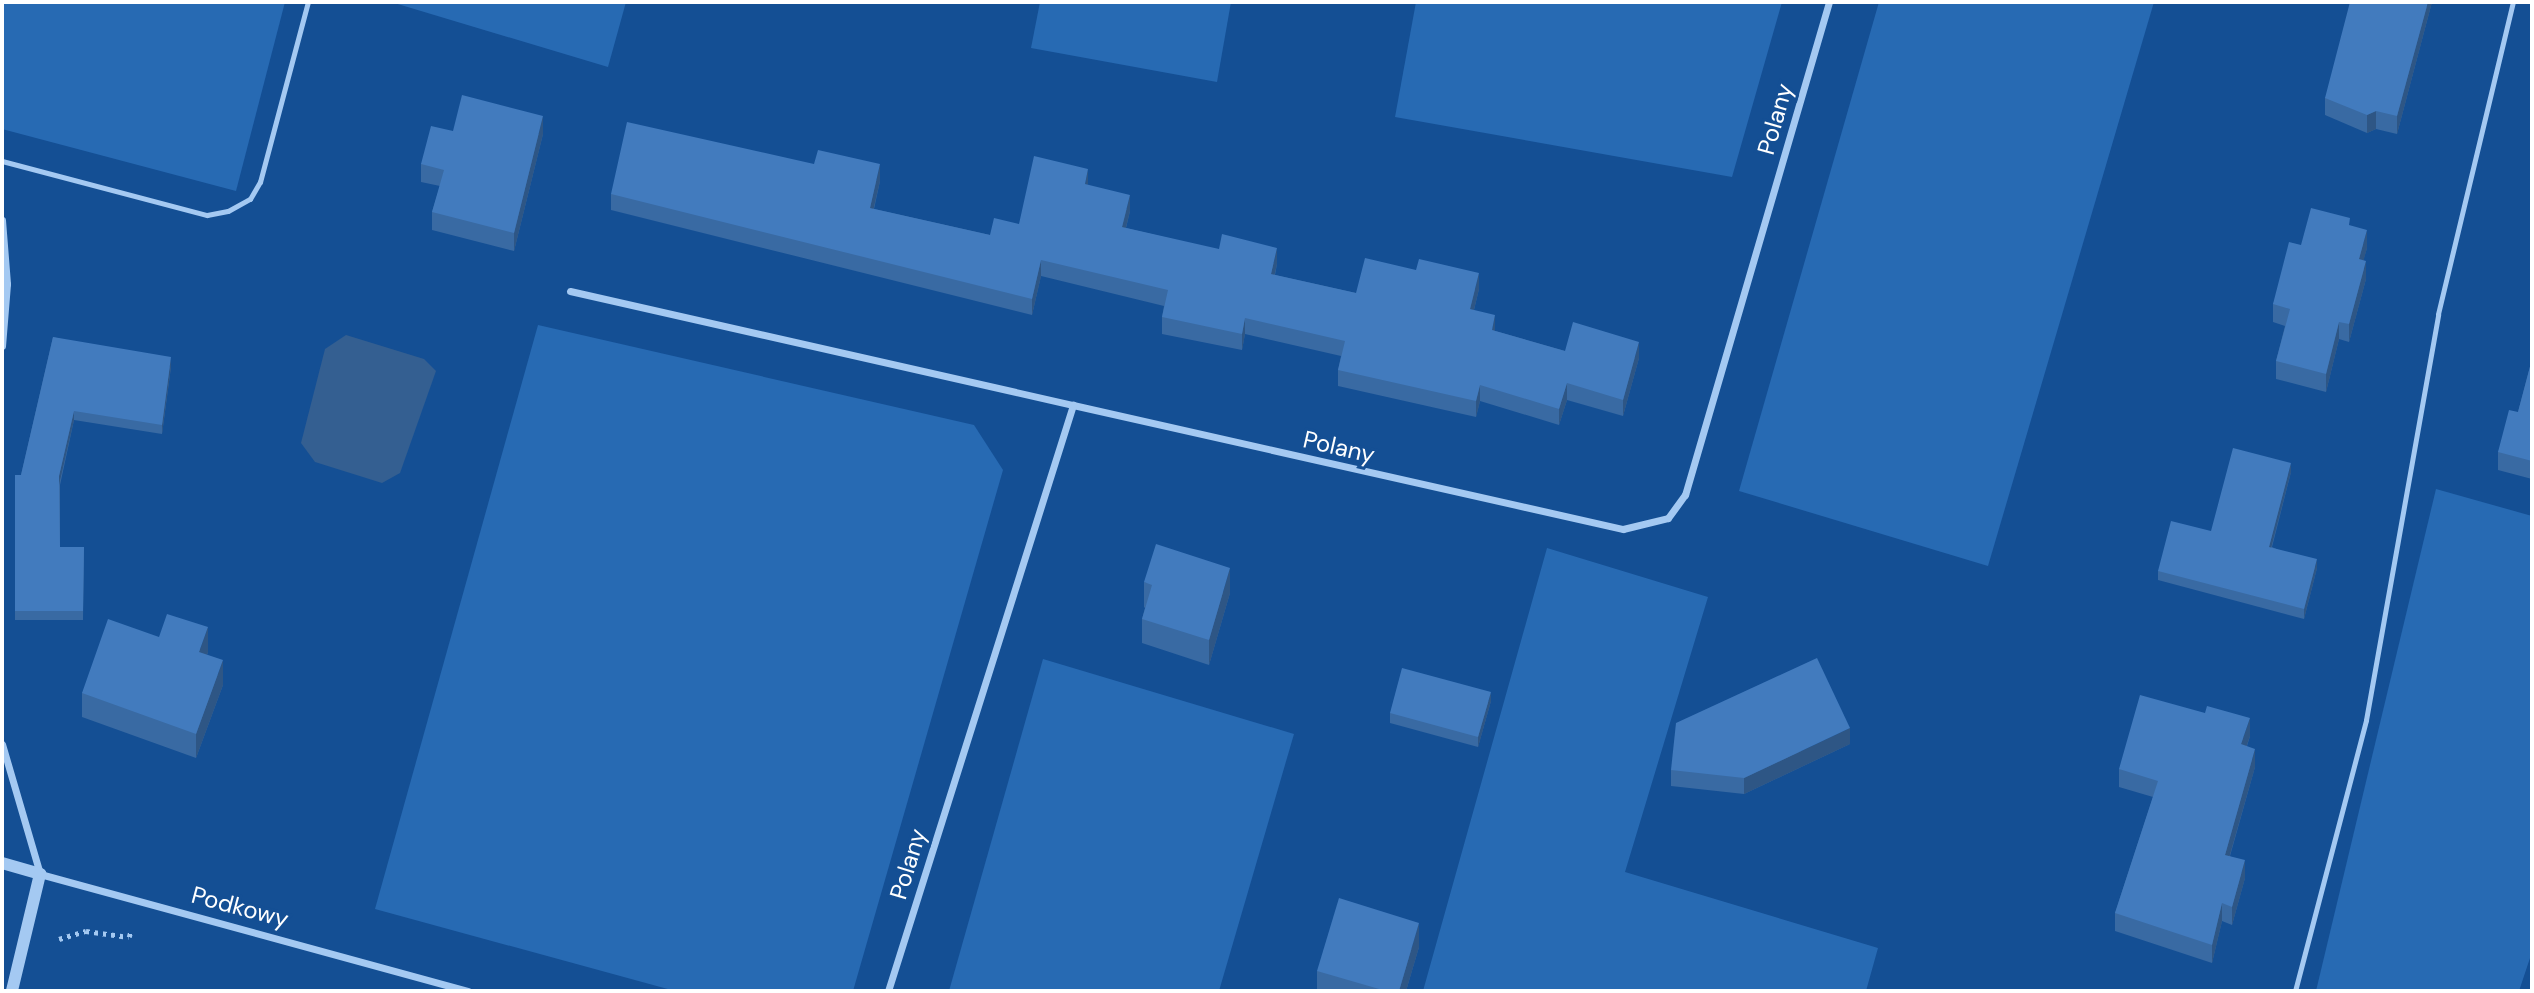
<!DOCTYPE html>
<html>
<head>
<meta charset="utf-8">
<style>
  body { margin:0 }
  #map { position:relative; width:2534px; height:993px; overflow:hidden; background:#144f94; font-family:"DM Sans",sans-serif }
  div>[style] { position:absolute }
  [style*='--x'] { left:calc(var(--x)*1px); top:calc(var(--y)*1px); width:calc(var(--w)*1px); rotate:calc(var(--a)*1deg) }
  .green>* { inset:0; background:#276ab3 }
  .water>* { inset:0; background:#345f91 }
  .path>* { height:4.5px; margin-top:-2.25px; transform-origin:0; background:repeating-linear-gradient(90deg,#a4c9f2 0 3.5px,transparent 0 8.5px) }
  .service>* { height:5px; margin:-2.5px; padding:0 2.5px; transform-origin:2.5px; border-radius:2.5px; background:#a4c9f2 }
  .minor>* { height:7px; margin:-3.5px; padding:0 3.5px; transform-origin:3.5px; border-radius:3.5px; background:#a4c9f2 }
  .tertiary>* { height:12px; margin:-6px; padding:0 6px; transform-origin:6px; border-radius:6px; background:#a4c9f2 }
  .wall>* { inset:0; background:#396aa3 }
  .shaded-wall>* { inset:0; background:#2e5685 }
  .building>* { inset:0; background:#427bbe }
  span { translate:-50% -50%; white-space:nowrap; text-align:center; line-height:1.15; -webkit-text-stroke:6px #144f94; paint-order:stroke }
  .street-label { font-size:24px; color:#fff }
  .frame { position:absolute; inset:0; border:4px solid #fff; pointer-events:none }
</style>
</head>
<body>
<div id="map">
  <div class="green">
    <div style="clip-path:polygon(2px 2px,285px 2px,236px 191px,2px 129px)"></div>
    <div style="clip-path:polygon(391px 2px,626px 2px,608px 67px)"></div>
    <div style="clip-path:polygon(1040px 2px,1231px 2px,1217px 82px,1031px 48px)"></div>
    <div style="clip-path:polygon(1416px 2px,1782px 2px,1732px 177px,1395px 117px)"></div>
    <div style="clip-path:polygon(1879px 2px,2154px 2px,1988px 566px,1739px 491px)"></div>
    <div style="clip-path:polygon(538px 325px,974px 425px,1003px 470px,853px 991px,675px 991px,375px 909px)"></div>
    <div style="clip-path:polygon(2436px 489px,2532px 516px,2532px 952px,2519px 991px,2316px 991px)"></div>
    <div style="clip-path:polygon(1547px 548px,1708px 597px,1625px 872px,1878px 948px,1866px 991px,1423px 991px)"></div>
    <div style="clip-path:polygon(1043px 659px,1294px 734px,1219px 991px,949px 991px)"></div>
  </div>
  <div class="water">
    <div style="clip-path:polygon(346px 335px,424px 359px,436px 371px,400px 473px,382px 483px,315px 462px,301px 443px,325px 349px)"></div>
  </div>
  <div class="path">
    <div style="--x:59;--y:939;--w:28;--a:-17"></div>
    <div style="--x:86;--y:931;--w:43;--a:7.9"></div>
    <div style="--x:129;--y:937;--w:7;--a:-74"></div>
  </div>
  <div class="service">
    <div style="--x:2;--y:161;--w:212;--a:14.8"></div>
    <div style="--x:207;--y:215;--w:21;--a:-11"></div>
    <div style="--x:228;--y:211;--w:25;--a:-29"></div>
    <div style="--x:250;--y:199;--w:20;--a:-60"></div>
    <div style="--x:260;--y:182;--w:186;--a:-75.1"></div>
    <div style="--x:2295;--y:991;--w:280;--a:-75.3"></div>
    <div style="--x:2366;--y:720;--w:412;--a:-79.9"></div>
    <div style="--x:2438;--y:314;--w:321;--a:-76.5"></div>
  </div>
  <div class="minor">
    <div style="--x:2;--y:220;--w:64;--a:85.5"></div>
    <div style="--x:7;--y:284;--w:62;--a:94.6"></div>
    <div style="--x:570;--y:291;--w:516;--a:12.77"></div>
    <div style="--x:2;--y:744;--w:135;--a:73.7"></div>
    <div style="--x:40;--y:874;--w:444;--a:15.3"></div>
    <div style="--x:888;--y:991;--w:615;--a:-72.48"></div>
    <div style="--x:1073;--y:405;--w:564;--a:12.71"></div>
    <div style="--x:1623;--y:529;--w:46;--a:-13.7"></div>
    <div style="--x:1668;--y:518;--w:29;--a:-54"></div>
    <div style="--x:1685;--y:495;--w:514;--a:-73.72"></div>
  </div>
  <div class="tertiary">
    <div style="--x:2;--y:863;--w:40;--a:16"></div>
    <div style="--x:40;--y:874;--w:120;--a:103.5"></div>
  </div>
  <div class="wall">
    <div style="clip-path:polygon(2432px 2px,2397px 134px,2376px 129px,2367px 133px,2325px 115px,2325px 98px)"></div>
    <div style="clip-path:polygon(453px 131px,543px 134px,514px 251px,432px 230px,432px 212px,440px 186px,421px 182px,421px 164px)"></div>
    <div style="clip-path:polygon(814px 164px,880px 181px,874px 209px,990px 235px,1019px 224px,1088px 185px,1130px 211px,1126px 228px,1277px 264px,1275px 275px,1356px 293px,1479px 289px,1474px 310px,1495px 331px,1565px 351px,1639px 358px,1623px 416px,1567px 400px,1559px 425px,1480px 401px,1476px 417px,1338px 386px,1338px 370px,1341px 356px,1245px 334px,1242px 350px,1162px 334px,1162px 317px,1164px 306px,1041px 276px,1032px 315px,611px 210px,611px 194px)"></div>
    <div style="clip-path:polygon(2350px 226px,2367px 248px,2363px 261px,2366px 279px,2349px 342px,2339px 339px,2326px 392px,2276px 379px,2276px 361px,2285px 326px,2273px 322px,2273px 304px,2301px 245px)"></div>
    <div style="clip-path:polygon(53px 337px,171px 367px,162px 434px,74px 420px,60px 485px,60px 547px,84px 547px,83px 620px,15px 620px,15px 475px,21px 475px)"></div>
    <div style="clip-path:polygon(2532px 359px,2532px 479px,2498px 470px,2498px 452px,2518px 412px)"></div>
    <div style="clip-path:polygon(2291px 472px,2272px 547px,2317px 568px,2304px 619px,2158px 580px,2158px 571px)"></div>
    <div style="clip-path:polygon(1144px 582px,1230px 593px,1209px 665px,1142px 643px,1142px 619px,1145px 608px,1144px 607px)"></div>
    <div style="clip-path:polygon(159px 637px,208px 652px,207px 655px,223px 685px,196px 758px,82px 717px,82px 693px)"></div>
    <div style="clip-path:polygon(1491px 701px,1478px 747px,1390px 723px,1390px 713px)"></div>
    <div style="clip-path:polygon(2250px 736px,2247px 746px,2255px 767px,2230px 856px,2245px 878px,2232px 925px,2222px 921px,2212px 963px,2115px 931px,2115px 913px,2153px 797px,2119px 787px,2119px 769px)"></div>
    <div style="clip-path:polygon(1850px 744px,1744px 794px,1671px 786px,1671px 770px)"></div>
    <div style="clip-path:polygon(1419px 947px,1406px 991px,1317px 991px,1317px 971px)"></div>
  </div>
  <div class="shaded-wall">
    <div style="clip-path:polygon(2428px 2px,2432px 2px,2397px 134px,2397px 116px)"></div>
    <div style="clip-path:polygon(2376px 111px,2376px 129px,2367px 133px,2367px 115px)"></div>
    <div style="clip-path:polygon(543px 116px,543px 134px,514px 251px,514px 233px)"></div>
    <div style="clip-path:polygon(880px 164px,880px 181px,870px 224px,870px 208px)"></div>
    <div style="clip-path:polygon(1088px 169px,1088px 185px,1085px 184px)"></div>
    <div style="clip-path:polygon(1130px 195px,1130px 211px,1122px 243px,1122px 227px)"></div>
    <div style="clip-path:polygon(2367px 230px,2367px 248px,2359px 277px,2359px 259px)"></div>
    <div style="clip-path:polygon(1277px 248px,1277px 264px,1271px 290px,1271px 274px)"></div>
    <div style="clip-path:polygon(1041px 260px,1041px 276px,1032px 315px,1032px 299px)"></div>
    <div style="clip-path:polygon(2366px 261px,2366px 279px,2349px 342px,2349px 324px)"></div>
    <div style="clip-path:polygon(1479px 273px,1479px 289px,1470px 326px,1470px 309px)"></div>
    <div style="clip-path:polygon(1495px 315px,1495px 331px,1492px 330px)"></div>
    <div style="clip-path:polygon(1245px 318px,1245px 334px,1242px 350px,1242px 334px)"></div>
    <div style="clip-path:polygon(2339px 322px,2339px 339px,2326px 392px,2326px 374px)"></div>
    <div style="clip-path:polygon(1639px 342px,1639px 358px,1623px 416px,1623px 400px)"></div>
    <div style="clip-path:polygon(171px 357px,171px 367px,162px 434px,162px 425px)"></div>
    <div style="clip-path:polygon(1567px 383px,1567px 400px,1559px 425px,1559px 409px)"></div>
    <div style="clip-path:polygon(1480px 385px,1480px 401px,1476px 417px,1476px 401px)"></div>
    <div style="clip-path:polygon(74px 411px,74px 420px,59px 485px,59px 476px)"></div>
    <div style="clip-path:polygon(2291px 463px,2291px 472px,2269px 556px,2269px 547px)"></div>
    <div style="clip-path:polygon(2317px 559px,2317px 568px,2304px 619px,2304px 609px)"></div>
    <div style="clip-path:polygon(1230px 568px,1230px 593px,1209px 665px,1209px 640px)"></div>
    <div style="clip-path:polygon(208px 627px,208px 652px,199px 677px,199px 652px)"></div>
    <div style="clip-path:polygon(223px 660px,223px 685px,196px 758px,196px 734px)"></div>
    <div style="clip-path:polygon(1491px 692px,1491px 701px,1478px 747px,1478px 737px)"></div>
    <div style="clip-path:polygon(2250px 718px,2250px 736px,2241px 762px,2241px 744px)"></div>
    <div style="clip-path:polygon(1850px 728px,1850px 744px,1744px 794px,1744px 778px)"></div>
    <div style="clip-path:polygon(2255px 749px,2255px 767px,2225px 872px,2225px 855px)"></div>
    <div style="clip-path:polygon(2245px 860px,2245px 878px,2232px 925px,2232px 907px)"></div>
    <div style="clip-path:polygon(2222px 903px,2222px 921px,2212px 963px,2212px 945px)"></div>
    <div style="clip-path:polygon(1419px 923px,1419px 947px,1406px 991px,1399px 991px)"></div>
  </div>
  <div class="building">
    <div style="clip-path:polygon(2350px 2px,2428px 2px,2397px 116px,2376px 111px,2367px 115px,2325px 98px)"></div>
    <div style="clip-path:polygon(462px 95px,543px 116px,514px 233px,432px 212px,444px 170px,421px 164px,431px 126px,453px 131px)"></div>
    <div style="clip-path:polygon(627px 122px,814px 164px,818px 150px,880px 164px,870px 208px,990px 235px,994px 218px,1019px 224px,1034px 156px,1088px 169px,1085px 184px,1130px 195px,1122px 227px,1219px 249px,1222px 234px,1277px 248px,1271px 274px,1356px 293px,1365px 258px,1416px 270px,1419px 259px,1479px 273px,1470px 309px,1495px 315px,1492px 330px,1565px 351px,1573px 322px,1639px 342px,1623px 400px,1567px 383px,1559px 409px,1480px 385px,1476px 401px,1338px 370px,1345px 341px,1245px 318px,1242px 334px,1162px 317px,1168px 290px,1041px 260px,1032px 299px,611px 194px)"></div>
    <div style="clip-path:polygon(2311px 208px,2350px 218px,2349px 225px,2367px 230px,2359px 259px,2366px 261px,2349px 324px,2339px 322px,2326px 374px,2276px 361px,2290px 309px,2273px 304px,2289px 242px,2301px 245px)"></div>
    <div style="clip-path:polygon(53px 337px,171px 357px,162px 425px,74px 411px,59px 476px,60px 547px,84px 547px,83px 611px,15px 611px,15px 475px,21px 475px)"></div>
    <div style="clip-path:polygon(2532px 359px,2532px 461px,2498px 452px,2509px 410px,2518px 412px)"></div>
    <div style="clip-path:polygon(2233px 448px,2291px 463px,2269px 547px,2317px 559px,2304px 609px,2158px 571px,2171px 521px,2211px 531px)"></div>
    <div style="clip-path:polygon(1156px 544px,1230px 568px,1209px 640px,1142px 619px,1152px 585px,1144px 582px)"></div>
    <div style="clip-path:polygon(167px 614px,208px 627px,199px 652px,223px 660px,196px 734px,82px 693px,108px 619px,159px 637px)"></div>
    <div style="clip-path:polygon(1817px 658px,1850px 728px,1744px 778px,1671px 770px,1676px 723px)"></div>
    <div style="clip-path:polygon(1402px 668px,1491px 692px,1478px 737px,1390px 713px)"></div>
    <div style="clip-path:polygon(2140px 695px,2205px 713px,2207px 706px,2250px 718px,2241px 744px,2255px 749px,2225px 855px,2245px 860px,2232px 907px,2222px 903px,2212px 945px,2115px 913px,2158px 781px,2119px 769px)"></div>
    <div style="clip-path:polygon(1339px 898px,1419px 923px,1399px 991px,1386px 991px,1317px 971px)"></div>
  </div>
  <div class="street-label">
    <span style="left:1775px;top:119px;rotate:-74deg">Polany</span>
    <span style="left:1339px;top:447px;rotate:13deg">Polany</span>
    <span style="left:908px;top:864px;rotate:-73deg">Polany</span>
    <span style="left:240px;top:907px;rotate:15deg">Podkowy</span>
  </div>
  <div class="frame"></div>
</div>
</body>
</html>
